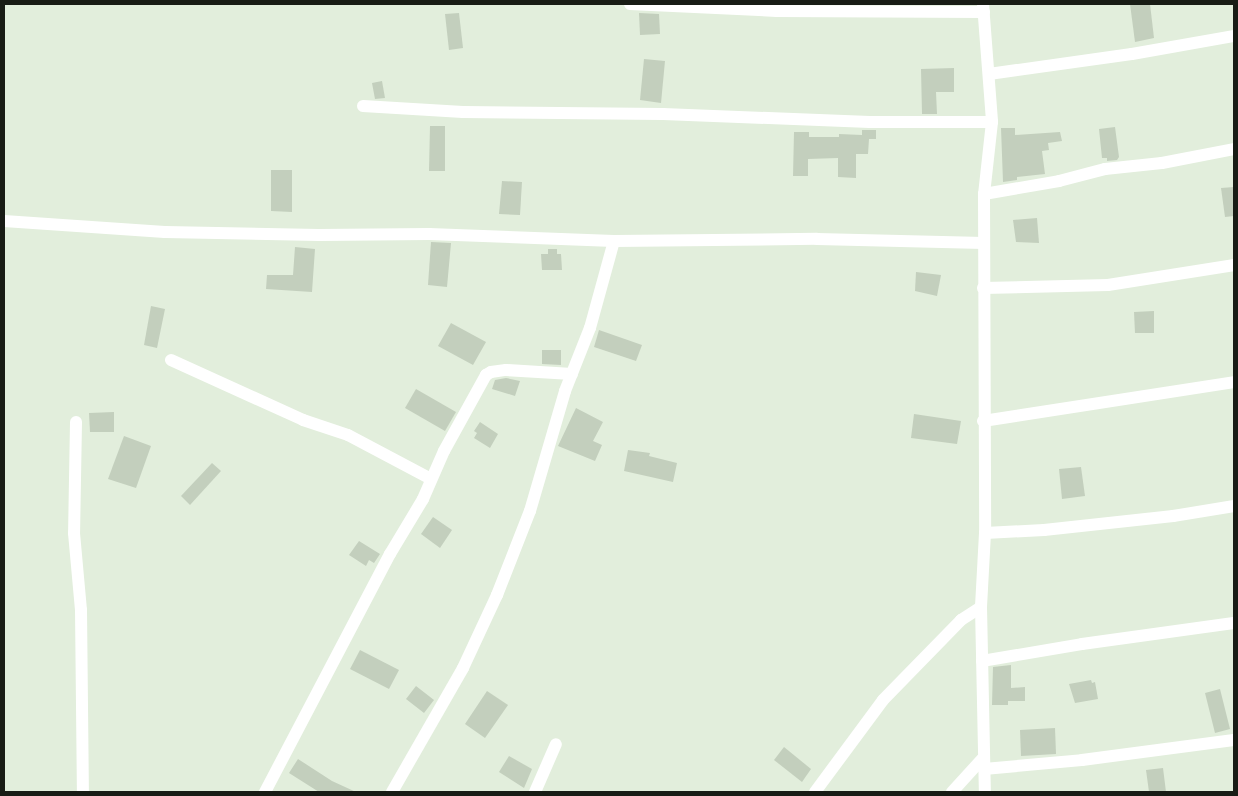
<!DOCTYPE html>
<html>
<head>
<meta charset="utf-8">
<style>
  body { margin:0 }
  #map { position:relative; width:1238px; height:796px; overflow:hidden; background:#e2eedc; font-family:"Varela Round",sans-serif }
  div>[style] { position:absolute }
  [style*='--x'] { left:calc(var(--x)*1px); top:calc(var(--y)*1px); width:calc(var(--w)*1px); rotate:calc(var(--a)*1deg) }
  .building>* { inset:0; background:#c3cfbd }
  .minor>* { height:12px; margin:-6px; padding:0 6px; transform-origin:6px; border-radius:6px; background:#fff }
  span { translate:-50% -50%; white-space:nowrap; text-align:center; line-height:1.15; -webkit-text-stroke:5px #e2eedc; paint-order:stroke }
  .frame { position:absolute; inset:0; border:5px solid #181c15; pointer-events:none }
</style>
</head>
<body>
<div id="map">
  <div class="building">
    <div style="clip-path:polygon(1130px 4px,1150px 4px,1154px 38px,1135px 42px)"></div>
    <div style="clip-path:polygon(459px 13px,463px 48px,449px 50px,445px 14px)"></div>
    <div style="clip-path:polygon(639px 13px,659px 14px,660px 34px,640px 35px)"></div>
    <div style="clip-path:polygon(644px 59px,665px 61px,661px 103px,640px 100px)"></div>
    <div style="clip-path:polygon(954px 68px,954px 92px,936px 92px,937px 114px,922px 114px,921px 69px)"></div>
    <div style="clip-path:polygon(382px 81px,385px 98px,375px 99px,372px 83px)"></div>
    <div style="clip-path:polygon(430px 126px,445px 126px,445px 171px,429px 171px)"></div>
    <div style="clip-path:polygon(1115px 127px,1119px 157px,1117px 160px,1107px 161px,1107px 158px,1102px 158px,1099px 129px)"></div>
    <div style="clip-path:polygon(1001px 128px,1015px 128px,1015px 135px,1060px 132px,1062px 141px,1048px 143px,1049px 150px,1042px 151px,1045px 174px,1017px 177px,1017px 180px,1003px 182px)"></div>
    <div style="clip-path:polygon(862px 130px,876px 130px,876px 139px,869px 139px,868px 154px,856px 154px,856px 178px,838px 177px,838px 158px,808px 159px,808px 176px,793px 176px,794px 132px,809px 132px,809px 137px,839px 137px,839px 134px,862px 135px)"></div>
    <div style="clip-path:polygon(271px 170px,292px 170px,292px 212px,271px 211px)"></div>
    <div style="clip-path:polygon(502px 181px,522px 182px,520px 215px,499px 214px)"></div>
    <div style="clip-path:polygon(1234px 187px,1234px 216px,1225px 217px,1221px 188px)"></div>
    <div style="clip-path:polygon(1037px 218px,1039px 243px,1016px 242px,1013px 220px)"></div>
    <div style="clip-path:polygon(431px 242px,451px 243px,447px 287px,428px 285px)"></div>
    <div style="clip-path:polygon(295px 247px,315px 249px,312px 292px,266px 289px,267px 275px,293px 275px)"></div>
    <div style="clip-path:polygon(548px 249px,557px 249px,557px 254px,561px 254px,562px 270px,542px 270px,541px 254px,548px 254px)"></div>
    <div style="clip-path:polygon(916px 272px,941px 275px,937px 296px,915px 291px)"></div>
    <div style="clip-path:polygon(151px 306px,165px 309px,157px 348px,144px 345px)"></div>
    <div style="clip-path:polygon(1154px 311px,1154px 333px,1135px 333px,1134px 312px)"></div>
    <div style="clip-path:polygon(451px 323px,486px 342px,473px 365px,438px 346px)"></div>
    <div style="clip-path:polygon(599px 330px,642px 345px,636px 361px,594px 347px)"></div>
    <div style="clip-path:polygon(542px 350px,561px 350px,561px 365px,542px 364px)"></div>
    <div style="clip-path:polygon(506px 378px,520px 381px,515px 396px,492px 389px,495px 380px)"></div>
    <div style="clip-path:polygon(416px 389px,456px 412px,445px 431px,405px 408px)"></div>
    <div style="clip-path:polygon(576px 408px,603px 422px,593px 441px,602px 445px,595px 461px,558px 446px)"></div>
    <div style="clip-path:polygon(114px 412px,114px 432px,90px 432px,89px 413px)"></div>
    <div style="clip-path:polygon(914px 414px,961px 421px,957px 444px,911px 438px)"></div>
    <div style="clip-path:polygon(480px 422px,498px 434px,490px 448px,474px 438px,477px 433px,474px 431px)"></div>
    <div style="clip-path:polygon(124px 436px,151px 446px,136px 488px,108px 479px)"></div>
    <div style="clip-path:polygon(628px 450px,650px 453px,649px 456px,677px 463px,673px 482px,624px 471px)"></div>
    <div style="clip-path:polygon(212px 463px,221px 471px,190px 505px,181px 496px)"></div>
    <div style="clip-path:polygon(1081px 467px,1085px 496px,1062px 499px,1059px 469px)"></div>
    <div style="clip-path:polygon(433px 517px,452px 530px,440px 548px,421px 534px)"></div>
    <div style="clip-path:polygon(359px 541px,380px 554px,374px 563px,369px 560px,366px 566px,349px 555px)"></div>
    <div style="clip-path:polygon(360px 650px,399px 670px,389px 689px,350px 669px)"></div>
    <div style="clip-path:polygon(1011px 665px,1011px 688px,1025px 687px,1025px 701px,1008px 701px,1008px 705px,992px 705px,993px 667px)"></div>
    <div style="clip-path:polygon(1091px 680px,1092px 683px,1095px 682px,1098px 699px,1075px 703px,1069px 684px)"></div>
    <div style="clip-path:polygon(416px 686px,434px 700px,424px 713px,406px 699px)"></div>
    <div style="clip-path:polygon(1220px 689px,1230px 729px,1215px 733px,1205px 693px)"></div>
    <div style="clip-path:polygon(487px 691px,508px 705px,485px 738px,465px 724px)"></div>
    <div style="clip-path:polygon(1055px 728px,1056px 754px,1021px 756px,1020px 730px)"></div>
    <div style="clip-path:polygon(784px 747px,811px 769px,802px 782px,774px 760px)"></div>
    <div style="clip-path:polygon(509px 756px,532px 769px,524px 788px,499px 772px)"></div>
    <div style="clip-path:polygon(298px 759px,332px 781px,356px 792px,319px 792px,289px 773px)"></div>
    <div style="clip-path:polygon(1163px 768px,1166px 792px,1149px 792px,1146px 770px)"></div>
  </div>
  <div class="minor">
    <div style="--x:630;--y:4;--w:147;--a:2.7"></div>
    <div style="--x:777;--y:11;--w:207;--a:0.3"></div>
    <div style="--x:983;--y:4;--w:118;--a:85.6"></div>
    <div style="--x:992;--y:122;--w:72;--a:96.3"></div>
    <div style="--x:984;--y:194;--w:339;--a:89.8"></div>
    <div style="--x:985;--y:533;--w:74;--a:93.1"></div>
    <div style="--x:981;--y:607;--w:185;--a:88.8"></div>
    <div style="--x:989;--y:74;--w:144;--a:-8"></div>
    <div style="--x:1132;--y:54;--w:104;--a:-10"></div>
    <div style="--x:363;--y:106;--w:100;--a:3.4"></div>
    <div style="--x:463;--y:112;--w:200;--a:0.6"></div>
    <div style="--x:663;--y:114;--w:207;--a:2.2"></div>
    <div style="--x:870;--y:122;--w:122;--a:0"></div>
    <div style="--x:984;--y:194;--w:76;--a:-9.8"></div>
    <div style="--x:1059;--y:181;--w:48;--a:-14.6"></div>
    <div style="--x:1105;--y:169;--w:57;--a:-6"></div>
    <div style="--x:1162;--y:163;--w:73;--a:-11"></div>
    <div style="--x:4;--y:221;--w:161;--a:3.9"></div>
    <div style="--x:165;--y:232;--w:154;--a:1.1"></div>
    <div style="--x:319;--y:235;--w:110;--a:-0.5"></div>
    <div style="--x:429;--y:234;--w:185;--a:2.2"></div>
    <div style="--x:614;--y:241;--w:203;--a:-0.6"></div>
    <div style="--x:817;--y:239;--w:167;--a:1.4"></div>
    <div style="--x:983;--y:288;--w:125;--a:-1.4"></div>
    <div style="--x:1108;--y:285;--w:128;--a:-9"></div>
    <div style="--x:171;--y:360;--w:145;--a:24.4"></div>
    <div style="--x:303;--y:420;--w:47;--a:18.4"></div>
    <div style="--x:348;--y:435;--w:94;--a:27.9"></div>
    <div style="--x:983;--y:421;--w:254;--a:-8.8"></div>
    <div style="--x:76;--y:422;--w:111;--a:91"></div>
    <div style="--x:74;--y:533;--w:77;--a:84.8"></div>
    <div style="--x:81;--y:610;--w:182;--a:89.4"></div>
    <div style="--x:985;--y:533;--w:59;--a:-2.9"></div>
    <div style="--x:1044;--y:530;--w:130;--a:-6.2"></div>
    <div style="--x:1173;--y:516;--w:62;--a:-9.3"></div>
    <div style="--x:982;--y:661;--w:101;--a:-9.6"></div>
    <div style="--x:1082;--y:644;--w:153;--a:-7.9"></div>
    <div style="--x:984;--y:769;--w:98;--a:-5.2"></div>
    <div style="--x:1082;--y:760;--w:153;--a:-7.5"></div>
    <div style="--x:265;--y:792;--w:269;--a:-62.3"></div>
    <div style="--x:390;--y:554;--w:64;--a:-59"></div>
    <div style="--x:423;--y:499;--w:52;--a:-66.4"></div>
    <div style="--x:444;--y:451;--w:87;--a:-61.1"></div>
    <div style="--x:486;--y:375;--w:6;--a:-31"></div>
    <div style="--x:491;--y:372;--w:15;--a:-8"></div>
    <div style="--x:506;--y:370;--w:66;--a:3.5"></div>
    <div style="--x:392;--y:792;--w:143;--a:-60.2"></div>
    <div style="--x:463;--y:668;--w:81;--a:-65"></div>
    <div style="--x:497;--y:595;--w:90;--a:-68.6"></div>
    <div style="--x:530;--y:511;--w:125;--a:-73.7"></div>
    <div style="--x:565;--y:391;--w:68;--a:-68.4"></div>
    <div style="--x:590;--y:328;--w:90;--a:-74.6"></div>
    <div style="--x:535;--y:792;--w:52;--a:-66.4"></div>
    <div style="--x:815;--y:792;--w:114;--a:-53.5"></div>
    <div style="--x:883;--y:700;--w:112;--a:-45.7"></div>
    <div style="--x:961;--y:620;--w:24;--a:-33"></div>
    <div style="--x:952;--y:792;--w:46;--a:-47.6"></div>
  </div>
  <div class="frame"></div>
</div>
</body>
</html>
